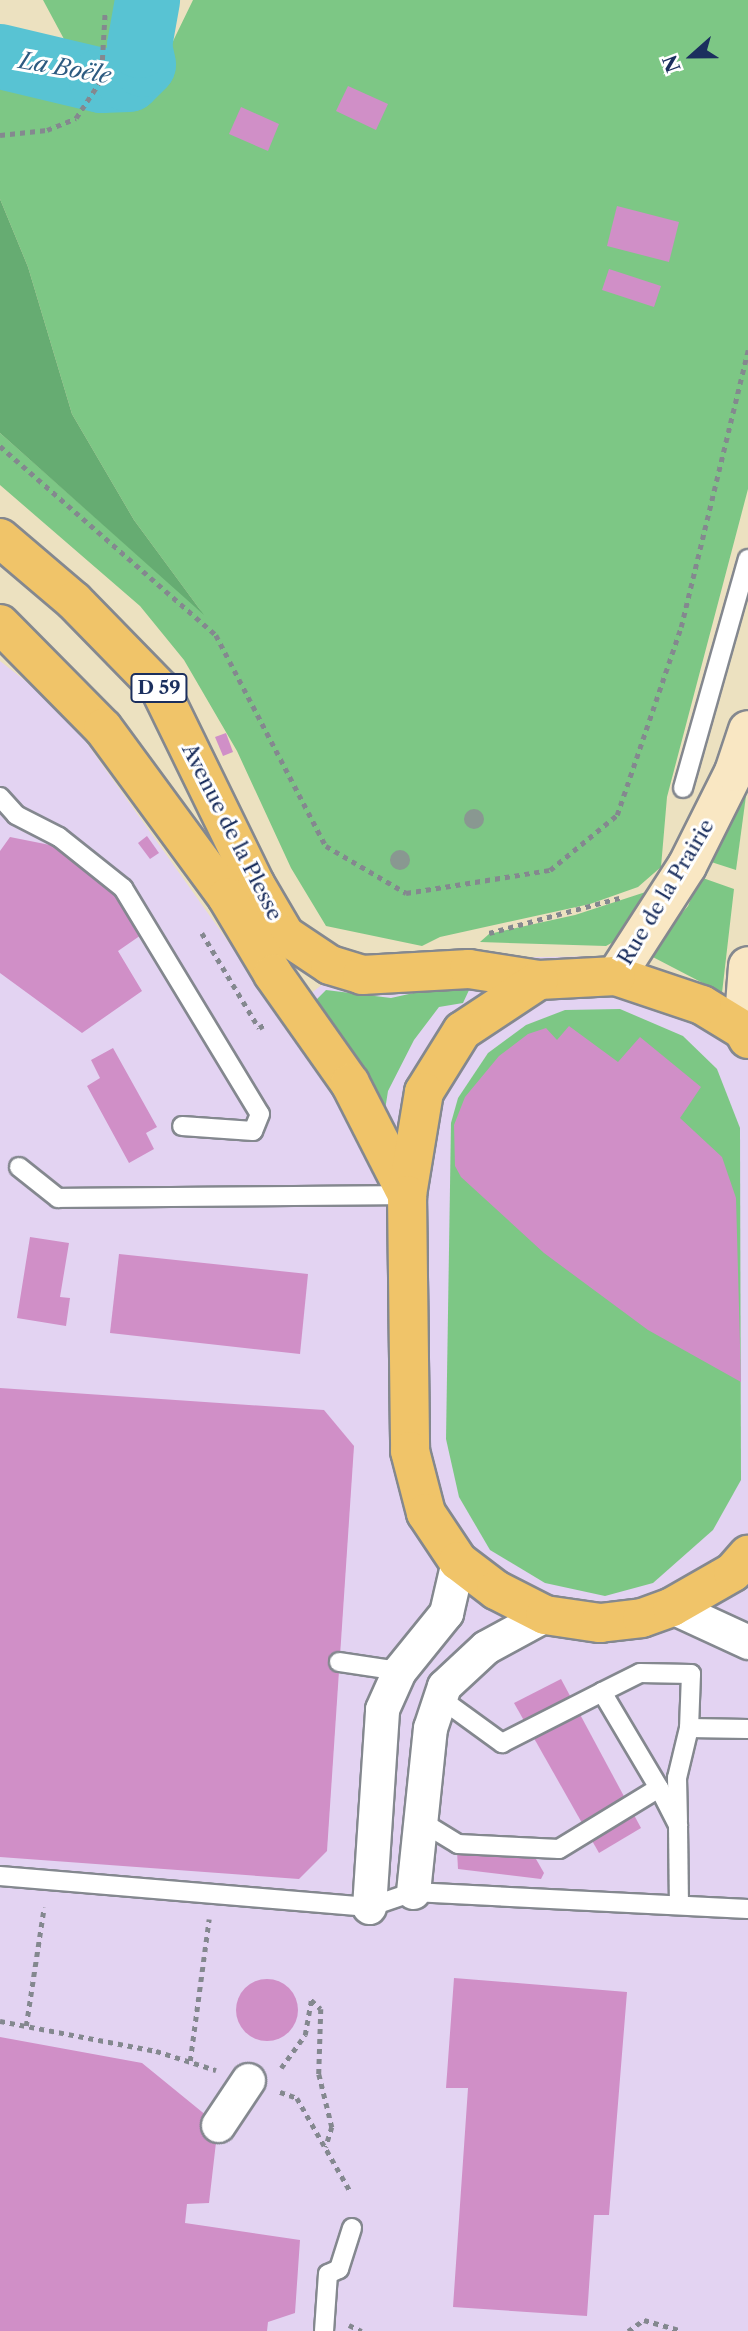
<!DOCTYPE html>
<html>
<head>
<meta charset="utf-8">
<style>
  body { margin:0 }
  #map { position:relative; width:748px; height:2331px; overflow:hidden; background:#ece1c0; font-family:"Libre Caslon Text",serif }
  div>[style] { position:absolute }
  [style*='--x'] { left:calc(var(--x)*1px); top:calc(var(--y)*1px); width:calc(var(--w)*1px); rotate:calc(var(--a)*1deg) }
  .built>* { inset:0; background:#e3d3f2 }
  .green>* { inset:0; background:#7dc785 }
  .forest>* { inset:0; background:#66ac72 }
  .river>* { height:65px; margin:-32.5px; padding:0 32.5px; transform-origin:32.5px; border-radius:32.5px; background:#58c3d3 }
  .building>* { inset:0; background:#d08fc7 }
  .round { border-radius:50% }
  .path>* { height:4.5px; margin-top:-2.25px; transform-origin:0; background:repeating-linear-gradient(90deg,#84888f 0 5px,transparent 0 10px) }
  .roads { filter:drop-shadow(2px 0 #84888f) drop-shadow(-2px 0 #84888f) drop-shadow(0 2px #84888f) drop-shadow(0 -2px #84888f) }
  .lane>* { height:18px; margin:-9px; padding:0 9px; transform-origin:9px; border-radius:9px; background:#fff }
  .street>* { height:33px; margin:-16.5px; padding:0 16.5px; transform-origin:16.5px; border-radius:16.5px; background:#fff }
  .secondary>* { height:38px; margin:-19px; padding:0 19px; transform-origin:19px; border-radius:19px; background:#f9e7c3 }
  .primary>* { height:38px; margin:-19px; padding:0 19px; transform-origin:19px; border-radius:19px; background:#f0c469 }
  .trees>* { width:20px; height:20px; margin:-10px; border-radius:50%; background:#899891 }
  span { translate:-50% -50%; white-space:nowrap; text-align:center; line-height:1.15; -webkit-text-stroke:6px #fff; paint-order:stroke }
  .shield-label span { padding:2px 5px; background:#fff; border:2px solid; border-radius:5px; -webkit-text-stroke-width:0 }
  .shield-label { font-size:19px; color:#1b2f5e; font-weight:700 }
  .street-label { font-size:21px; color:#1b2f5e }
  .water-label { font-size:23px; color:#2d5b81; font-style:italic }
  .north { position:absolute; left:657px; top:21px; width:70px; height:70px; -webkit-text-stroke:5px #fff; paint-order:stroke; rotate:249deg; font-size:19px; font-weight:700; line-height:28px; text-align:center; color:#1b2f5e }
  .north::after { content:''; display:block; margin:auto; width:24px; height:32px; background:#1b2f5e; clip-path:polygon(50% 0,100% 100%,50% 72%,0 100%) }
</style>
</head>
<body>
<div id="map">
  <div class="built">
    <div style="clip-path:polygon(0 661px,64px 711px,281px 1016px,331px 978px,471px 958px,608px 956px,748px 1011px,748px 2331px,0 2331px)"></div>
  </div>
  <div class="green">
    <div style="clip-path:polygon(43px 0,125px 0,121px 44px,140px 109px,193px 0,748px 0,748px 489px,667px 797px,661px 867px,638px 887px,590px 904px,440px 937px,422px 946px,326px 926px,291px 868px,237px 751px,184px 660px,140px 606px,0 485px,0 433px,201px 611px,134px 520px,72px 414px,28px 267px,0 199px,0 77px,66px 87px,72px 54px)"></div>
    <div style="clip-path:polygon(748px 781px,736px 870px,705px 860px)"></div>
    <div style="clip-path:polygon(700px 877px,734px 889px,722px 993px,647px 954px,688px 906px)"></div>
    <div style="clip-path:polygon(661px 887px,626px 935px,606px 946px,480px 942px,489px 934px,575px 915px)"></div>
    <div style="clip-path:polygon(454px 984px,470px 988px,463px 1003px,439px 1007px,414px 1040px,388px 1091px,382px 1129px,311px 1005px,326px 990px,391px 998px)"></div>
    <div style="clip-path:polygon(620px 1009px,683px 1036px,717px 1069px,740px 1128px,741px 1480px,713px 1530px,653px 1583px,605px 1596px,545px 1583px,490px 1550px,459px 1497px,446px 1439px,451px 1123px,458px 1098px,488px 1053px,526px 1025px,565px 1010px)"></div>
  </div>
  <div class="forest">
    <div style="clip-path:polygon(0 199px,28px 267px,72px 414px,134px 520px,204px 615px,0 433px)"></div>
  </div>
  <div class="river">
    <div style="--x:0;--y:56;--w:104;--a:13.4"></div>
    <div style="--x:101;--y:80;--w:27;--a:-2"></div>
    <div style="--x:128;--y:79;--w:21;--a:-45"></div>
    <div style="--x:143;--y:64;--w:19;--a:-102"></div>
    <div style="--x:139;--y:45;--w:46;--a:-79.9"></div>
  </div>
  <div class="building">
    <div style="clip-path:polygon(348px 86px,388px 104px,376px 130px,336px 111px)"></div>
    <div style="clip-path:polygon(241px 107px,279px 124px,268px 151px,229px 134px)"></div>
    <div style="clip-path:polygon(617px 206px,679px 222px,669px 262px,607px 246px)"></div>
    <div style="clip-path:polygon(609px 269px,661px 286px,654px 307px,602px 290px)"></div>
    <div style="clip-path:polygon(226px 733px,233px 752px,223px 756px,215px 737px)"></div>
    <div style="clip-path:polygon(147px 836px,159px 853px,150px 859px,138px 843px)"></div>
    <div style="clip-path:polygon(10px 837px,55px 846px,87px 867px,124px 895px,144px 933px,118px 951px,142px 991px,82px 1033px,0 973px,0 851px)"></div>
    <div style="clip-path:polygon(569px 1026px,618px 1062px,640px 1037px,701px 1087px,680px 1118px,722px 1157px,736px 1198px,741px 1382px,648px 1330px,544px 1253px,461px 1177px,455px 1166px,454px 1125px,465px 1097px,499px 1056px,528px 1034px,546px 1028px,557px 1040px)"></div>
    <div style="clip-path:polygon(113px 1048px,157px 1127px,146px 1133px,154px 1149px,129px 1163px,87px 1086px,100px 1078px,91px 1060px)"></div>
    <div style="clip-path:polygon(30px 1237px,69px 1243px,60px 1297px,70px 1298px,66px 1326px,17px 1318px)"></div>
    <div style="clip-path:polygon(119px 1254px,308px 1274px,300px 1354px,110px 1333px)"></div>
    <div style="clip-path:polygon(0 1388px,324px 1410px,354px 1446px,327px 1851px,299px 1879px,0 1857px)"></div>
    <div style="clip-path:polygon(561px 1679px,641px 1828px,599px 1853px,514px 1703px)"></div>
    <div style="clip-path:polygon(457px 1851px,536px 1859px,544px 1873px,541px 1879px,458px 1869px)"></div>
    <div style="clip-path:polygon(454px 1978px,627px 1992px,609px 2215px,594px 2215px,587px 2316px,453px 2307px,468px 2088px,446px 2088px)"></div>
    <div class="round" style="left:236px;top:1979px;width:62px;height:62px"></div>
    <div style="clip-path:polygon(0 2037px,142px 2063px,218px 2125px,209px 2203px,187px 2204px,185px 2223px,300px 2240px,295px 2313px,268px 2322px,267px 2331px,0 2331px)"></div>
  </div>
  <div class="path">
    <div style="--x:0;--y:135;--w:47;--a:-6.1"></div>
    <div style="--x:47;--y:130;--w:31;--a:-22"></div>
    <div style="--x:76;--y:118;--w:45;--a:-56.7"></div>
    <div style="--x:101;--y:80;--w:69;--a:-86.7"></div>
    <div style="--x:0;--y:446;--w:287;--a:41.2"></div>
    <div style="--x:216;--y:635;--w:238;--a:62.5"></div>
    <div style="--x:326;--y:846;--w:93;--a:30.4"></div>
    <div style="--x:406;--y:893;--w:146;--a:-9.1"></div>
    <div style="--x:550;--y:870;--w:87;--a:-39.4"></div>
    <div style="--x:617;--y:815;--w:199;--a:-71.2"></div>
    <div style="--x:681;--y:627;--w:285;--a:-76.4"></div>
    <div style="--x:202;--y:933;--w:111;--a:59"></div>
    <div style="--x:259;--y:1028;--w:6;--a:-31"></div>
    <div style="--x:489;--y:933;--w:138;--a:-15.1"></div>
    <div style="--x:0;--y:2021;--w:159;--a:10.9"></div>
    <div style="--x:156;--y:2051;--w:63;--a:17.6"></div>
    <div style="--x:26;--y:2026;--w:120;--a:-81.4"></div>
    <div style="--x:190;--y:2061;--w:143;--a:-82.4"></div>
    <div style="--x:281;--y:2068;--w:41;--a:-54"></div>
    <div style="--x:305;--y:2035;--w:36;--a:-80"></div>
    <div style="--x:311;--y:2000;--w:13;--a:42"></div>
    <div style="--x:321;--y:2009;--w:65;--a:91.8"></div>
    <div style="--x:319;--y:2074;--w:55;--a:76.2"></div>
    <div style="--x:332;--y:2127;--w:21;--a:107"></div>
    <div style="--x:280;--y:2092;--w:18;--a:19"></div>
    <div style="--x:297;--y:2098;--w:107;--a:60.3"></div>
    <div style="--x:349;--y:2325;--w:14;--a:25"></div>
    <div style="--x:628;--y:2331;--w:19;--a:-35"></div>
    <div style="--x:644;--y:2320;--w:40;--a:16"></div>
  </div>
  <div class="roads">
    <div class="lane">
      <div style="--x:683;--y:788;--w:238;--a:-74.2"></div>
      <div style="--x:0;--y:797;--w:24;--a:48"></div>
      <div style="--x:16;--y:815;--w:48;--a:27.1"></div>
      <div style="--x:59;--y:837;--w:82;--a:38.6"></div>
      <div style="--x:123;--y:888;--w:264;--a:58.8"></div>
      <div style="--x:260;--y:1114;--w:18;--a:112"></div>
      <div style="--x:253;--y:1131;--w:71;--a:-176"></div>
      <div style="--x:19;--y:1167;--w:50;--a:38.5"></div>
      <div style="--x:58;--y:1198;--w:349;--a:-0.5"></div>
      <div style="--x:339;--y:1662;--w:61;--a:8.5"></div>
      <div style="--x:602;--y:1692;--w:42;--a:-26.6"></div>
      <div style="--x:640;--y:1673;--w:51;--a:1.1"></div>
      <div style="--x:691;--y:1674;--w:54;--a:92.1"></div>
      <div style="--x:689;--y:1728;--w:51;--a:103.5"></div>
      <div style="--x:677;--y:1778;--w:43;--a:88.7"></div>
      <div style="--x:440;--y:1698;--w:77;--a:36"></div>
      <div style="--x:502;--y:1743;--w:112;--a:-27"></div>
      <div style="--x:602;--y:1692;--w:112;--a:59.3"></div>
      <div style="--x:689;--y:1728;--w:59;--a:1"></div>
      <div style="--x:422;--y:1822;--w:42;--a:31.4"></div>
      <div style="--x:458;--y:1844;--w:101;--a:2.8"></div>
      <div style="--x:559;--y:1849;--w:117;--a:-31.4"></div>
      <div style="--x:659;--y:1788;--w:42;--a:62.8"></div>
      <div style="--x:678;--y:1825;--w:80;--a:89.3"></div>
      <div style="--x:0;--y:1876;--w:370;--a:4.8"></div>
      <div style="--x:369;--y:1907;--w:46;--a:-18.8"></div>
      <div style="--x:413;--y:1892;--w:335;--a:2.9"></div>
      <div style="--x:324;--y:2331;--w:57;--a:-86"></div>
      <div style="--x:328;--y:2274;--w:12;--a:-24"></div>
      <div style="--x:339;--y:2269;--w:43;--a:-72.4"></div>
    </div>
    <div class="street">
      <div style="--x:672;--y:1607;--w:84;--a:24.7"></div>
      <div style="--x:413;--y:1892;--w:165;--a:-84.1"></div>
      <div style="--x:430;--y:1728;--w:44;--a:-71.6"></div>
      <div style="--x:444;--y:1686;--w:57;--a:-42.9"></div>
      <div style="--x:486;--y:1647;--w:67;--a:-28.5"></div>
      <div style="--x:369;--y:1907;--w:198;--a:-86.2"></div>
      <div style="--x:382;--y:1709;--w:42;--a:-65.9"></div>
      <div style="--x:399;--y:1671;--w:75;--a:-51"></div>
      <div style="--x:446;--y:1613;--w:53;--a:-77"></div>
      <div style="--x:218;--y:2125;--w:54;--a:-56.3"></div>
    </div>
    <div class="secondary">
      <div style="--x:616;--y:976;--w:131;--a:-57.2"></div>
      <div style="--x:687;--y:866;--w:105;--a:-63.4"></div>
      <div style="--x:734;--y:772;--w:44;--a:-71.6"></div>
      <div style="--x:743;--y:1030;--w:64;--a:-85.5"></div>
    </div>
    <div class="primary">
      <div style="--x:0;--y:538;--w:97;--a:40.4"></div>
      <div style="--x:74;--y:601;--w:123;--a:45.7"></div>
      <div style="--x:160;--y:689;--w:217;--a:64"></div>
      <div style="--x:255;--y:884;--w:59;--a:59.5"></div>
      <div style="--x:285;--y:935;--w:54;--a:33.7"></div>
      <div style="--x:330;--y:965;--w:34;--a:17"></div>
      <div style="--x:362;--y:975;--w:107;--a:-3.2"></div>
      <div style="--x:469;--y:969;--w:71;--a:8.9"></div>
      <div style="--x:0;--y:624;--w:146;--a:45.3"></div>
      <div style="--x:103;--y:728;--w:210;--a:53.7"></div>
      <div style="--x:227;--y:897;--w:90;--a:59.1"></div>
      <div style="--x:273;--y:974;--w:133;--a:54.8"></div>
      <div style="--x:350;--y:1083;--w:126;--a:63"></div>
      <div style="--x:748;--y:1039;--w:10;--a:-119"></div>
      <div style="--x:743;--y:1030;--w:48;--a:-148.6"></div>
      <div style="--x:702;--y:1005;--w:91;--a:-161.4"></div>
      <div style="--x:616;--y:976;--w:77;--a:177"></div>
      <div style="--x:539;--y:980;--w:92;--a:146.5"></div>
      <div style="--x:462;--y:1031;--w:72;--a:121.9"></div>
      <div style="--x:424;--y:1092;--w:104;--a:99.4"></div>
      <div style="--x:407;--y:1195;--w:256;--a:89.3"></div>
      <div style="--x:410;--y:1451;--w:64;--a:75.5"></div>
      <div style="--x:426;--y:1513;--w:58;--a:56.3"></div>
      <div style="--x:458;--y:1561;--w:48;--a:37.3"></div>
      <div style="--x:496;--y:1590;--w:55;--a:27"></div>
      <div style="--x:545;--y:1615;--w:56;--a:8.3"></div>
      <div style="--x:600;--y:1623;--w:42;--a:-6.8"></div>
      <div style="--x:642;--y:1618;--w:32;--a:-20"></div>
      <div style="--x:672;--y:1607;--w:70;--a:-29.8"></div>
      <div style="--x:733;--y:1572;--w:23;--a:-49"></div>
    </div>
  </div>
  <div class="trees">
    <div style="left:474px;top:819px"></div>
    <div style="left:400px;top:860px"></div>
  </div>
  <div class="shield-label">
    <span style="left:159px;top:688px">D 59</span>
  </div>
  <div class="street-label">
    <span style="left:232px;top:832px;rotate:63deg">Avenue de la Plesse</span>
    <span style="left:666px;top:892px;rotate:-59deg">Rue de la Prairie</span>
  </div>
  <div class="water-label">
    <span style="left:65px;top:68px;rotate:10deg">La Boële</span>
  </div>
  <div class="north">N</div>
</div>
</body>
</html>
